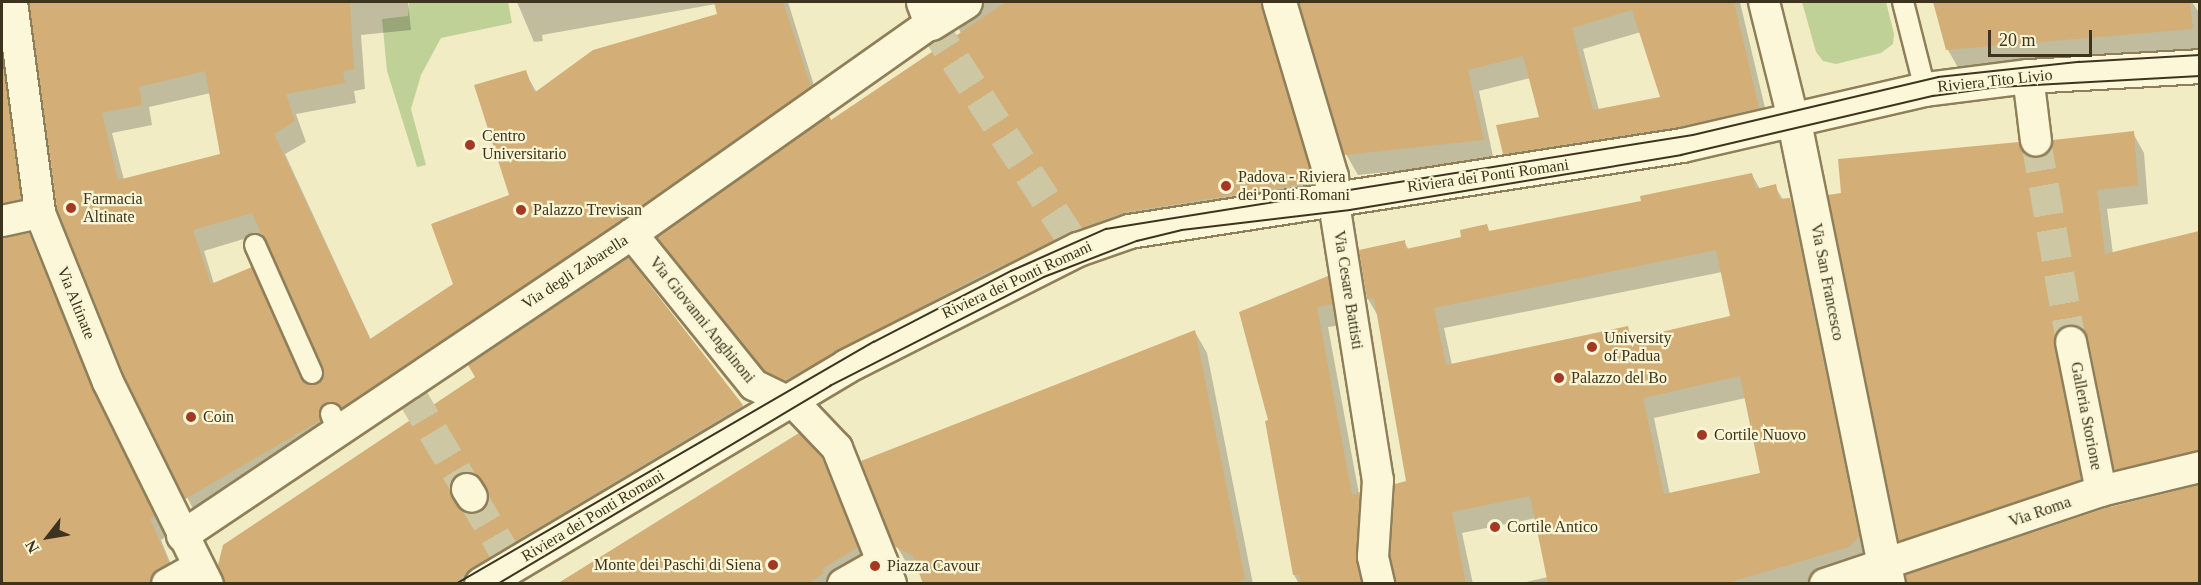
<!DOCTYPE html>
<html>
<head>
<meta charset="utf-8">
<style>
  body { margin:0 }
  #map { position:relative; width:2201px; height:585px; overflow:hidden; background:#f2ecc5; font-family:"Times New Roman",serif }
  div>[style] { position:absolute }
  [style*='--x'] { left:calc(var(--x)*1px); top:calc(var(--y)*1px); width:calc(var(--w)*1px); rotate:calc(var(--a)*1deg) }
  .green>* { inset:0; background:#c0d197 }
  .shadow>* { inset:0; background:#0003 }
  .building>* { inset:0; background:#d3ae77 }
  .pedestrian-tunnel>* { height:30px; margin-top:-15px; transform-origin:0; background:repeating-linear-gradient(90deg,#cec7a4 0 30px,transparent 0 45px) }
  .roads { filter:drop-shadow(2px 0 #8f7f59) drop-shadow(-2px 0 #8f7f59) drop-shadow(0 2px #8f7f59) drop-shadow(0 -2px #8f7f59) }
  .service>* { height:20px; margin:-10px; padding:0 10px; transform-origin:10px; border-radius:10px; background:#fcf7d9 }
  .pedestrian>* { height:30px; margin:-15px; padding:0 15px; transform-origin:15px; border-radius:15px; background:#fcf7d9 }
  .minor>* { height:33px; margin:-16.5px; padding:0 16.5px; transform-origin:16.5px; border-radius:16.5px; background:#fcf7d9 }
  .tram>* { height:1.5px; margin:-0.75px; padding:0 0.75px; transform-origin:0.75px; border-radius:0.75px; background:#3e331e }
  .dots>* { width:16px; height:16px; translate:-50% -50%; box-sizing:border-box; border:3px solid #f9f5d5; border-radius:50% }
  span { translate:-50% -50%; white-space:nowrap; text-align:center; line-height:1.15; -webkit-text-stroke:4.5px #f9f5d5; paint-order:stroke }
  .street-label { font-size:16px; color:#3e331e }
  .poi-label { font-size:16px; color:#3e331e }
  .left { translate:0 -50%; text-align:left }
  .right { translate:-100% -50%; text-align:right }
  .frame { position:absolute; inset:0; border:3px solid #3e331e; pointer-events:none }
  .north { position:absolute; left:18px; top:507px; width:60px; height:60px; -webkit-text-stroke:4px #f9f5d5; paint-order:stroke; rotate:239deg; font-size:16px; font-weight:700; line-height:24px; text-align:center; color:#3e331e }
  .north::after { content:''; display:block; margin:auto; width:21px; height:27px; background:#3e331e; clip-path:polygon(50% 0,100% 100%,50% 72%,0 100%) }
  .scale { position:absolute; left:1988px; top:30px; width:104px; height:27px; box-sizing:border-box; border:3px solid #3e331e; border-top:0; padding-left:8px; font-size:18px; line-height:21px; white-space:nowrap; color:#3e331e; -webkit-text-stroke:4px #f9f5d5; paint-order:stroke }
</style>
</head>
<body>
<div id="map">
  <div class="green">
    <div style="clip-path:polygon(409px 2px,508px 2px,512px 23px,441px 38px,421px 75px,411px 109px,426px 165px,417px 167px,387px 71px,382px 19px,408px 16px)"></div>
    <div style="clip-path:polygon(1802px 2px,1886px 2px,1894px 34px,1893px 44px,1881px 53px,1836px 64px,1823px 61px,1816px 52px)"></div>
  </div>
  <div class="shadow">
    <div style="clip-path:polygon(evenodd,37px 2px,408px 2px,411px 30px,361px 35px,365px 89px,354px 91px,356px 103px,296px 114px,306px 142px,285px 154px,371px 340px,455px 285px,511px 196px,525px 72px,537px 93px,719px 15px,716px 4px,542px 35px,543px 41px,534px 42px,517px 2px,788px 2px,821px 108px,198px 519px,125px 374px,41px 32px,37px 2px,211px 93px,222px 156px,124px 180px,112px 133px,152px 125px,149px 107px,211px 93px,37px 2px,263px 233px,325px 368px,323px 382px,310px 386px,304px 382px,251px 269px,214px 284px,204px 251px,263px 233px,37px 2px,323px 404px,327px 404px,316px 419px,314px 417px,323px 404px)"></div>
    <div style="clip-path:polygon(evenodd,948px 2px,1740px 2px,1770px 129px,1517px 174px,1504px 153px,1541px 118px,1530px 78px,1479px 91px,1494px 161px,1358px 175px,1346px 154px,1302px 8px,1287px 4px,1323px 203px,1138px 233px,779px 392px,671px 259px,659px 238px,961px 34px,959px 29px,983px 11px,983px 5px,948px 2px,1641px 32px,1662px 98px,1599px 110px,1583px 49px,1641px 32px)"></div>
    <div style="clip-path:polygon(1935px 2px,2192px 2px,2200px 14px,2200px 51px,1960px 71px,1948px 50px)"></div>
    <div style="clip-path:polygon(2px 43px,10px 58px,32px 220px,2px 231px)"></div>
    <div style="clip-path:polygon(2133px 133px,2144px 153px,2148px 204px,2107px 209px,2113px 254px,2200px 233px,2200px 472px,2127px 489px,2116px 469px,2090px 345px,2079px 345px,2091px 499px,1911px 560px,1900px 541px,1830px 196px,2024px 154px,2038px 160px)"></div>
    <div style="clip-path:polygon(evenodd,1752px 175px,1760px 189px,1775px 186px,1783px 200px,1790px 200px,1802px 220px,1870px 557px,1861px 568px,1806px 584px,1518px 584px,1548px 577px,1536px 518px,1462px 533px,1473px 584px,1396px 584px,1408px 482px,1378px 316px,1368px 299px,1404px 242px,1409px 250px,1463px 238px,1486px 226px,1490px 232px,1642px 203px,1752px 175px,1722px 272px,1732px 318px,1634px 340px,1627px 328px,1452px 365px,1444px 328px,1722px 272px,1752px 175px,1746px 398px,1762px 474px,1670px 495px,1654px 418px,1746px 398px)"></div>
    <div style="clip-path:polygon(29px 234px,103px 411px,166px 537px,161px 540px,179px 584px,2px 584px,2px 238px)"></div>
    <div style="clip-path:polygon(1328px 278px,1339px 299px,1344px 325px,1328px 327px,1359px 494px,1371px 515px,1367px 584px,1299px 584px,1294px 575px,1270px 421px)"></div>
    <div style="clip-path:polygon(1195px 332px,1207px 353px,1253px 584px,925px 584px,921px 574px,909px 567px,896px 545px)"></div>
    <div style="clip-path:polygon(evenodd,477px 378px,742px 405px,755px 428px,496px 584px,226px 584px,477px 378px,471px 496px,491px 496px,483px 513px,472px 516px,463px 511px,471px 496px)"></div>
    <div style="clip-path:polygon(799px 435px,821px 458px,832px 477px,867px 566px,837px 584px,557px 584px)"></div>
    <div style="clip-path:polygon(2200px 486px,2200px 584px,1907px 584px,2106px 509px)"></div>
  </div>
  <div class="building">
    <div style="clip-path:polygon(evenodd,29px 2px,350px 2px,354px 69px,343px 71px,345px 83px,286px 94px,295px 121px,274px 134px,370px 339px,453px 284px,431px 224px,509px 195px,474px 85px,526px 70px,534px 93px,593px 50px,717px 14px,714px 2px,783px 2px,811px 87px,622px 220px,346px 405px,341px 408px,333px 402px,326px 403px,319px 412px,321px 420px,185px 499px,124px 375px,57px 209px,29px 2px,205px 71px,220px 154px,118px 180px,102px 113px,142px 105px,139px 87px,205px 71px,29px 2px,252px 213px,323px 368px,322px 380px,316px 384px,305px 383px,301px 378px,252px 267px,211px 284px,193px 230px,252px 213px)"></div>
    <div style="clip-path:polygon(1006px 2px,1261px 2px,1313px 182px,1126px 212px,1105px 219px,983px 274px,785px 380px,765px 371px,657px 237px,829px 116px,831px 120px)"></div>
    <div style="clip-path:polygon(evenodd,1298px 2px,1734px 2px,1759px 108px,1678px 127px,1503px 154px,1496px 125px,1539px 117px,1523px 56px,1468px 70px,1484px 140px,1344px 155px,1298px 2px,1632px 10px,1660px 97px,1593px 110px,1572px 28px,1632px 10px)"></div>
    <div style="clip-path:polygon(1933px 2px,2190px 2px,2193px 29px,1946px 50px)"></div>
    <div style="clip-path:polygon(2px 54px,21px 199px,2px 203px)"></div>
    <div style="clip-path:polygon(2134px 131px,2138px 185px,2097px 190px,2105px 254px,2199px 231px,2199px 450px,2114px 470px,2088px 339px,2077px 326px,2067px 325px,2055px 336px,2054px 345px,2081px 480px,1898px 541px,1828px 195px,1841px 193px,1838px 159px,2019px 142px,2023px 152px,2038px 158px,2047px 154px,2053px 140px)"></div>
    <div style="clip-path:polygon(evenodd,1752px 173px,1756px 189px,1776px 184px,1779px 199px,1790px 198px,1859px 536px,1849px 547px,1724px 584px,1548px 584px,1530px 496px,1452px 512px,1466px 584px,1396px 584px,1390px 556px,1395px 484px,1406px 481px,1374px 298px,1367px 299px,1359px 250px,1405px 240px,1406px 249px,1461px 237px,1460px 230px,1487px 224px,1489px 231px,1641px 201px,1640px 196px,1752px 173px,1716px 250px,1730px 316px,1631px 339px,1628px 326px,1446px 365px,1434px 308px,1716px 250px,1752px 173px,1740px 376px,1760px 473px,1664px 494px,1643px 398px,1740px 376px)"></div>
    <div style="clip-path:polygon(29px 233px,92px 389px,155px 516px,150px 519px,169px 563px,145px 584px,2px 584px,2px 238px)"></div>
    <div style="clip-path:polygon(evenodd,628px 257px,743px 405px,471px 568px,454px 584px,225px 584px,218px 565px,223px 545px,475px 377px,468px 365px,628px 257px,467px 472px,481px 479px,489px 496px,487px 506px,473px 514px,458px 507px,450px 490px,452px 480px,467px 472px)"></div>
    <div style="clip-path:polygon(1328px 276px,1333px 304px,1317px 307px,1352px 495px,1360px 492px,1356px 556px,1361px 584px,1301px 584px,1299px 575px,1293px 575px,1265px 421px,1268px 420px,1239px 312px)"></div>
    <div style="clip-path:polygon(1195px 330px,1245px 579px,1232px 584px,923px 584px,913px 556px,894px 546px,861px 461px)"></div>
    <div style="clip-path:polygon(799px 433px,822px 458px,858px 547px,822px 569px,824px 573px,807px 584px,557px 584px)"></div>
    <div style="clip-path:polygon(2199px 485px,2199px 584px,1906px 584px,1905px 575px,2106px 508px)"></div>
  </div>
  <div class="pedestrian-tunnel">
    <div style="--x:931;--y:23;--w:270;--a:57"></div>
    <div style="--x:2036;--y:141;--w:204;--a:80.1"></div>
    <div style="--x:410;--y:393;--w:112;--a:59.3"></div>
    <div style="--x:472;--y:497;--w:67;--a:59.6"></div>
  </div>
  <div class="roads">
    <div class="service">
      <div style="--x:1903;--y:2;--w:90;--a:75.8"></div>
      <div style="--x:255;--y:245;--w:140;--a:66"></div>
      <div style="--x:331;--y:414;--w:18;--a:68"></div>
    </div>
    <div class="pedestrian">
      <div style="--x:12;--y:2;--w:213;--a:82.4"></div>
      <div style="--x:40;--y:213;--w:182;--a:68.1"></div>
      <div style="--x:108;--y:382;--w:225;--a:63.7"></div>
      <div style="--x:1764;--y:2;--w:124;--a:76"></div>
      <div style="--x:2028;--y:76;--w:65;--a:83"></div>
      <div style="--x:1333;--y:197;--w:287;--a:81"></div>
      <div style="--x:1378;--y:480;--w:77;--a:93.7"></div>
      <div style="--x:1373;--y:557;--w:28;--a:77"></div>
      <div style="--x:2;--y:221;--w:39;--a:-12"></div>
      <div style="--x:632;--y:234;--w:194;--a:51.1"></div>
      <div style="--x:754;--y:385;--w:48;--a:26"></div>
      <div style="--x:797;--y:406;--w:58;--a:46.4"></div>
      <div style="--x:837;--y:448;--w:146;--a:68.3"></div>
      <div style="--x:2071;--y:342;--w:152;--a:78.6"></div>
      <div style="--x:467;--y:489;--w:9;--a:58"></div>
      <div style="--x:182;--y:536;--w:542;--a:-33.87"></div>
      <div style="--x:632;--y:234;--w:366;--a:-35.2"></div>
      <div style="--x:167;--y:584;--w:35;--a:-29"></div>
      <div style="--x:843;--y:584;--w:45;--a:-29.4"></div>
      <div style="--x:1825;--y:584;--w:291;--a:-18.6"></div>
      <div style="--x:2101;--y:491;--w:102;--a:-13.6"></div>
    </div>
    <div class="minor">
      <div style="--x:923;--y:2;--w:22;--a:69"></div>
      <div style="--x:931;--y:23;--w:40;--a:-32"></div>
      <div style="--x:1279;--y:2;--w:182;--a:73.4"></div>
      <div style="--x:1331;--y:176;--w:21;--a:85"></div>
      <div style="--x:1794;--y:122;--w:471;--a:78.5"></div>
      <div style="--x:481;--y:584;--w:425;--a:-30.8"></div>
      <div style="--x:846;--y:366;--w:260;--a:-26.8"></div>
      <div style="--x:1078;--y:249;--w:54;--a:-19.4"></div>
      <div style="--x:1129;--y:231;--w:560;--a:-8.84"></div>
      <div style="--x:1682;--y:145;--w:249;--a:-13"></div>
      <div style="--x:1925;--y:89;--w:104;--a:-7.2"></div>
      <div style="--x:2028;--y:76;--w:172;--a:-3.3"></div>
    </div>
  </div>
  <div class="tram">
    <div style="--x:456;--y:584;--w:483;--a:-30.1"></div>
    <div style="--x:874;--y:342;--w:154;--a:-27.4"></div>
    <div style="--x:1011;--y:271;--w:104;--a:-23.9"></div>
    <div style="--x:1106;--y:229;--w:594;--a:-9.1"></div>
    <div style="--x:1693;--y:135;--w:252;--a:-13.3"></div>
    <div style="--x:1938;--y:77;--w:142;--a:-6.1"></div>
    <div style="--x:2079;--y:62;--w:121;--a:-3.3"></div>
    <div style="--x:498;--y:584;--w:387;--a:-30.8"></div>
    <div style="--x:830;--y:386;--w:240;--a:-27"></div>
    <div style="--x:1044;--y:277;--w:100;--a:-21.2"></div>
    <div style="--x:1137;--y:241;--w:46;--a:-13.7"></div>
    <div style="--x:1182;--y:230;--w:169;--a:-6.8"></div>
    <div style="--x:1350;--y:210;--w:336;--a:-9.4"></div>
    <div style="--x:1681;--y:155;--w:259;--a:-13.2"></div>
    <div style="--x:1933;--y:96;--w:67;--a:-7.8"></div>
    <div style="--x:1999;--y:87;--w:201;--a:-3.1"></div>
  </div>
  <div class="dots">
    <div style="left:470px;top:145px;background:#a33923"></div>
    <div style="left:1226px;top:186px;background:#a33923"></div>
    <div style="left:71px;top:208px;background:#a33923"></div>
    <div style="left:521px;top:210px;background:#a33923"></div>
    <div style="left:1592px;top:347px;background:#a33923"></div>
    <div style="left:1559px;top:378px;background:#a33923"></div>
    <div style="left:191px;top:417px;background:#a33923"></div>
    <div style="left:1702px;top:435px;background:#a33923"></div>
    <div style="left:1495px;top:527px;background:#a33923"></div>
    <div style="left:773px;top:565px;background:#a33923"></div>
    <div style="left:875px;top:566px;background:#a33923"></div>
  </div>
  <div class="street-label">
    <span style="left:1995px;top:81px;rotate:-6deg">Riviera Tito Livio</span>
    <span style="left:1488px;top:176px;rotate:-8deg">Riviera dei Ponti Romani</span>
    <span style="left:575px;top:272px;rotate:-33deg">Via degli Zabarella</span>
    <span style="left:1017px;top:280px;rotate:-25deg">Riviera dei Ponti Romani</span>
    <span style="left:1827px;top:282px;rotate:79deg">Via San Francesco</span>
    <span style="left:1348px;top:290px;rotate:81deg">Via Cesare Battisti</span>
    <span style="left:76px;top:303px;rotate:68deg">Via Altinate</span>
    <span style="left:702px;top:320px;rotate:51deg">Via Giovanni Anghinoni</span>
    <span style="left:2086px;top:416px;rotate:79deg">Galleria Storione</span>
    <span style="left:2040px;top:512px;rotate:-19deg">Via Roma</span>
    <span style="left:593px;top:516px;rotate:-31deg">Riviera dei Ponti Romani</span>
  </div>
  <div class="poi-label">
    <span class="left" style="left:482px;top:145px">Centro<br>Universitario</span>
    <span class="left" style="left:1238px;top:186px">Padova - Riviera<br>dei Ponti Romani</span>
    <span class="left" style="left:83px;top:208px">Farmacia<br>Altinate</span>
    <span class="left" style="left:533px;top:210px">Palazzo Trevisan</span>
    <span class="left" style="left:1604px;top:347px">University<br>of Padua</span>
    <span class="left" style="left:1571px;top:378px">Palazzo del Bo</span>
    <span class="left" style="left:203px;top:417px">Coin</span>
    <span class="left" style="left:1714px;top:435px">Cortile Nuovo</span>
    <span class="left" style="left:1507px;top:527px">Cortile Antico</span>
    <span class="right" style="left:761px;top:565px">Monte dei Paschi di Siena</span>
    <span class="left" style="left:887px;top:566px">Piazza Cavour</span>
  </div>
  <div class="frame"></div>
  <div class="north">N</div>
  <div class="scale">20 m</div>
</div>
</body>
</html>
